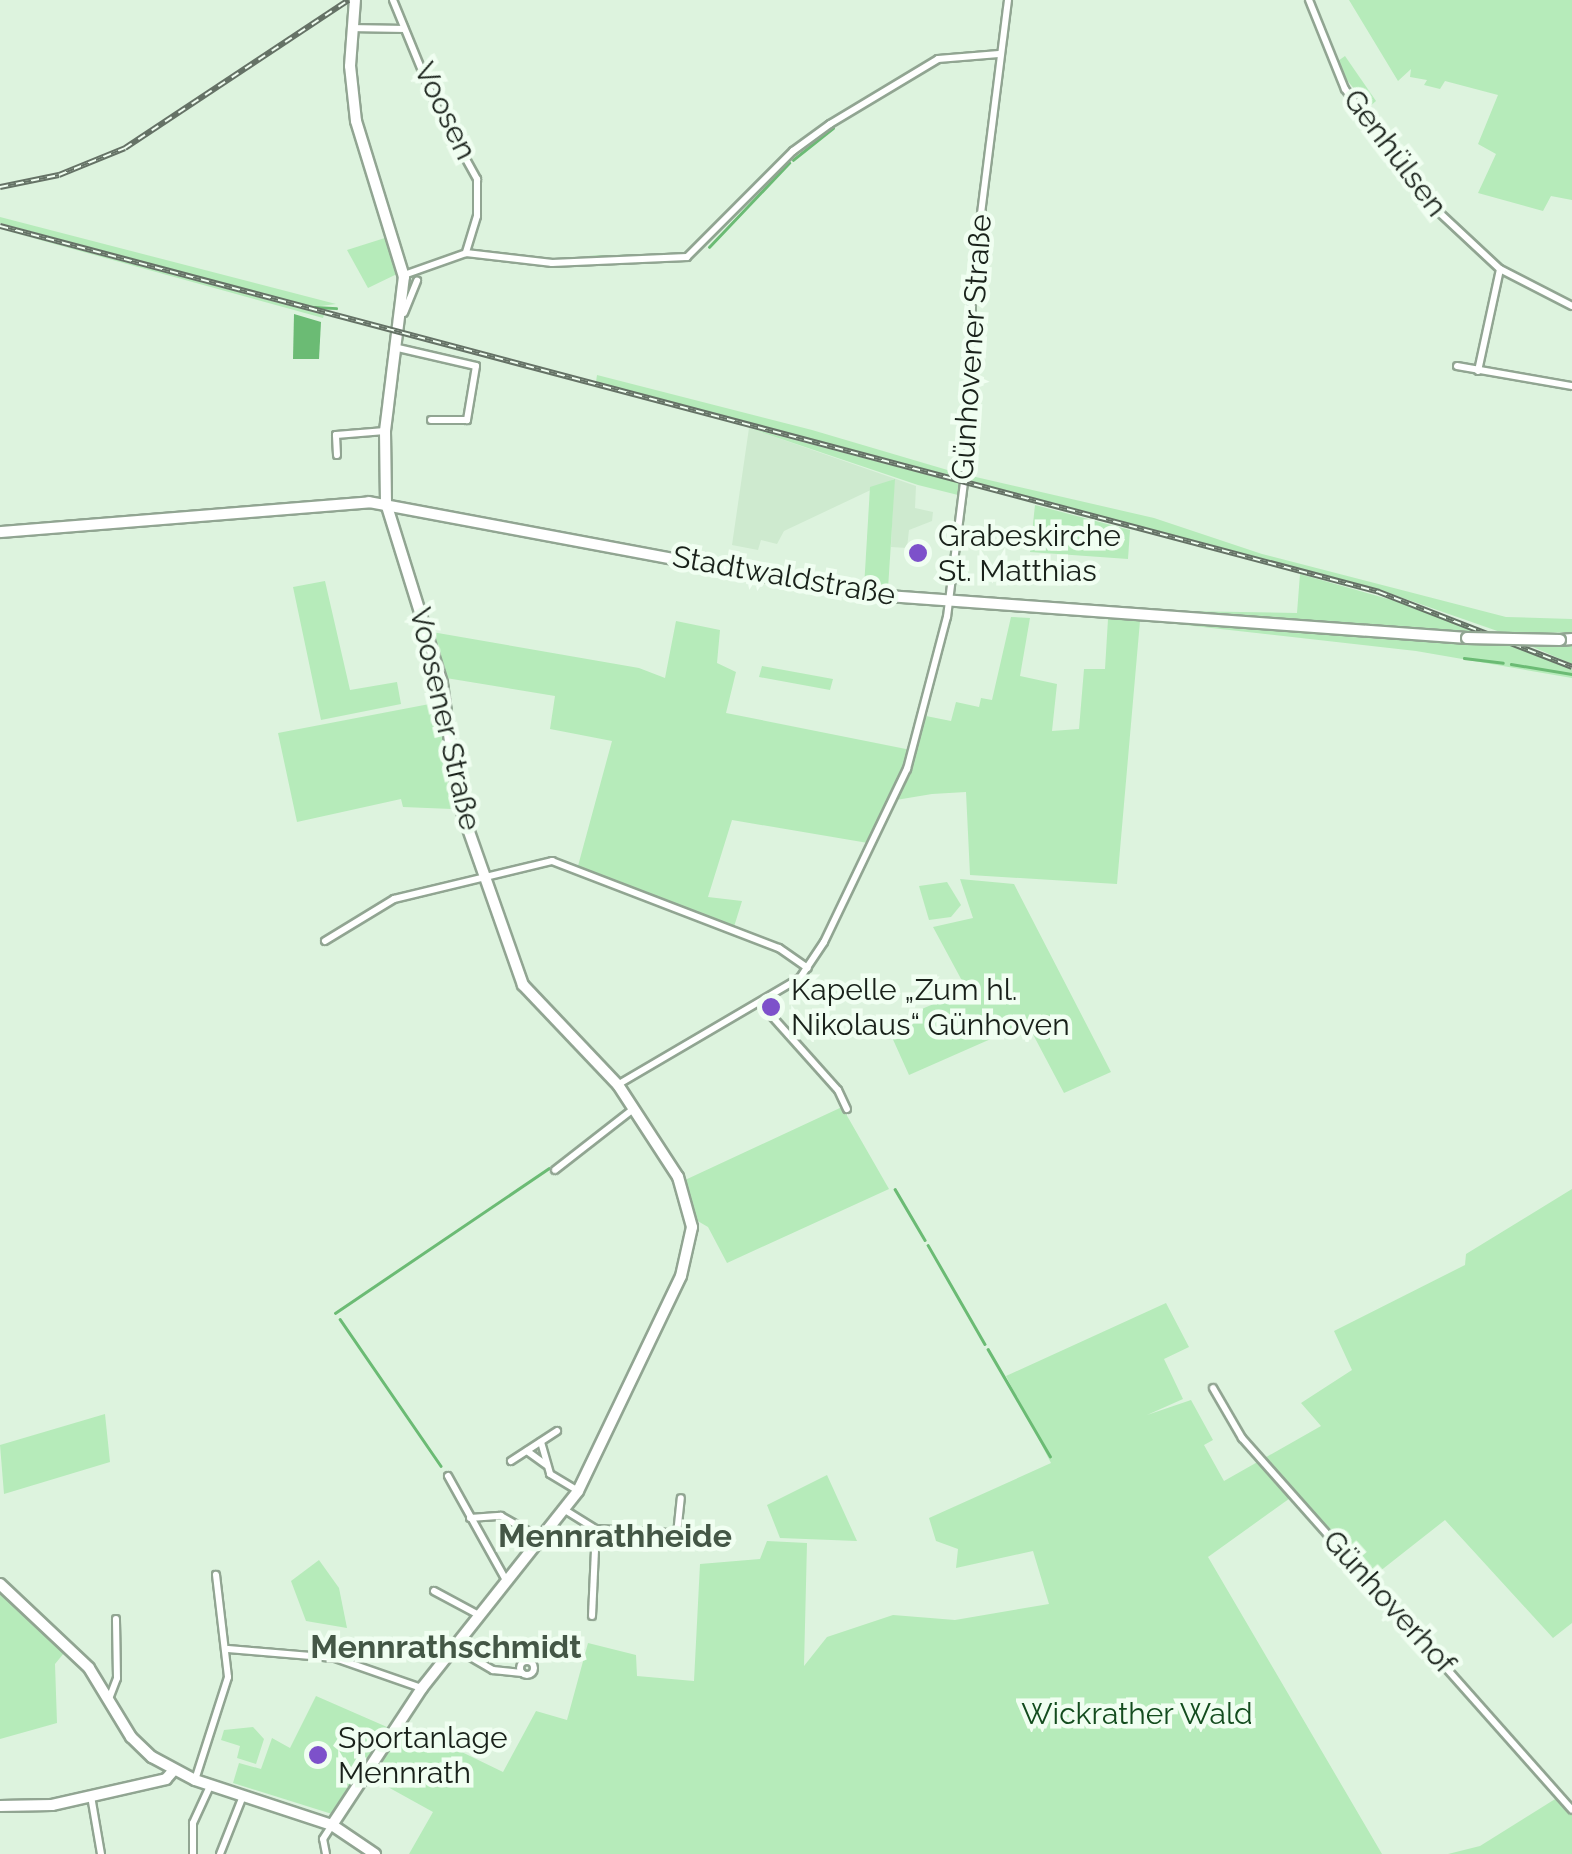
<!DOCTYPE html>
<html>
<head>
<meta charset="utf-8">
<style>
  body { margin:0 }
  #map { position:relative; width:1572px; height:1854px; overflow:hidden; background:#ddf3de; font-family:Raleway,sans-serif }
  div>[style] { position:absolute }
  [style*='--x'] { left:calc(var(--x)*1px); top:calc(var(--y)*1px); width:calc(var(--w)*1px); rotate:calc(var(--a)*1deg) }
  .built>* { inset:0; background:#ceeacf }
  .green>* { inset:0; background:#b6ebba }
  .water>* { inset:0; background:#6bbb74 }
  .stream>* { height:2.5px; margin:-1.25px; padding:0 1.25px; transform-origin:1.25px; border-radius:1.25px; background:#6bbb74 }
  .roads { filter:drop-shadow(2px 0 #91a592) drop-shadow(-2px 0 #91a592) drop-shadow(0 2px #91a592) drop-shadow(0 -2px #91a592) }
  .street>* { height:6px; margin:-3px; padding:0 3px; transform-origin:3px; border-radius:3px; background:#fff }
  .street>.ring { margin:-3px; padding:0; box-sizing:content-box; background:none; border:6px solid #fff; border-radius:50% }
  .secondary>* { height:10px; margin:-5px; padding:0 5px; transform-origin:5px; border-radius:5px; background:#fff }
  .rail>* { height:6px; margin-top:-3px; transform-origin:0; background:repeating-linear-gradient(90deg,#f0fef1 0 8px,#657266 0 16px); box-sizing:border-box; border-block:2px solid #657266 }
  .bridges { filter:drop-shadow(2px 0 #91a592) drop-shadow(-2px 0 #91a592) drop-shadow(0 2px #91a592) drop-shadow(0 -2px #91a592) }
  .secondary-bridge>* { height:10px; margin:-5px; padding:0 5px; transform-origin:5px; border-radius:5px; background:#fff }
  .dots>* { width:28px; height:28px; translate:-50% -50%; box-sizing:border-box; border:5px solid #f0fef1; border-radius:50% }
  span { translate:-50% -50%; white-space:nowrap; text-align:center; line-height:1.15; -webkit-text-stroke:9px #f0fef1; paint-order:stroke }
  .street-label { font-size:30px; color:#19211a }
  .poi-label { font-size:30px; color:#19211a }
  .left { translate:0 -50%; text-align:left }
  .park-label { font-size:30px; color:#134c1e }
  .neighbourhood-label { font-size:32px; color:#445746; font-weight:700 }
</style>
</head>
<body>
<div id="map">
  <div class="built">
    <div style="clip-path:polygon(749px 428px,916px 486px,915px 508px,933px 512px,932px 521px,909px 530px,907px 548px,891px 547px,894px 479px,784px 531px,777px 544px,761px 540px,758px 550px,732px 545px)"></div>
  </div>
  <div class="green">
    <div style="clip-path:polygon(1349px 0,1572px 0,1572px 200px,1551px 196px,1543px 211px,1478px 193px,1496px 154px,1478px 144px,1498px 95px,1445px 81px,1440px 89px,1424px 85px,1427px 80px,1410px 77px,1411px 69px,1398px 81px)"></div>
    <div style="clip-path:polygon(1345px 56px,1376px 101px,1369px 107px,1342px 74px,1338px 61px)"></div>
    <div style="clip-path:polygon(0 217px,336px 304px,313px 307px,0 223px)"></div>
    <div style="clip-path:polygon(0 229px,190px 279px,324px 315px,323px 318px)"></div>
    <div style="clip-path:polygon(388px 237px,399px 273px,368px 288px,347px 250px)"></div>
    <div style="clip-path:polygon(597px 375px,812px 430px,961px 474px,960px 479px,596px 382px)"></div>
    <div style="clip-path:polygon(749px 428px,959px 483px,958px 495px,918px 485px)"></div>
    <div style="clip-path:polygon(967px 475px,1154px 518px,1262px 554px,1506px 617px,1572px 619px,1572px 632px,1506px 634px,1377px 589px,966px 480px)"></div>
    <div style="clip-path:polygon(895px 479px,888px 589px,864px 588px,870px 487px)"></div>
    <div style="clip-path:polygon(1035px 505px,1130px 530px,1128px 559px,1030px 552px)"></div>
    <div style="clip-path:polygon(1300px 574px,1427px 610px,1493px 634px,1179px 611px,1297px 613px)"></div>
    <div style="clip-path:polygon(325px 581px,350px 690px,397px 682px,401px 704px,321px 720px,293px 587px)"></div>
    <div style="clip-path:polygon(1011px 617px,1030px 618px,1020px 676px,1057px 684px,1052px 731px,1079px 729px,1084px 669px,1105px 669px,1108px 619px,1140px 621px,1117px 884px,970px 875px,966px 792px,932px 794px,890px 801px,868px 843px,732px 820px,708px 897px,742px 901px,733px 930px,578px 866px,612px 741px,550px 729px,555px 696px,446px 678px,432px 632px,639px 668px,665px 678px,676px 621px,720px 630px,717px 663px,736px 672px,726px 713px,916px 751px,926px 716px,951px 721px,956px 702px,979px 707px,981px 698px,992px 700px)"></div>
    <div style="clip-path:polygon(1149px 621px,1525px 647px,1572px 669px,1572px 678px,1416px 651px)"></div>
    <div style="clip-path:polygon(1572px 643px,1572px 664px,1533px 647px,1556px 646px)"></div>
    <div style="clip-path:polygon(762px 666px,833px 679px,830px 690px,759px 677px)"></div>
    <div style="clip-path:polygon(440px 702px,452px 809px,403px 807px,401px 799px,297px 822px,278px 733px)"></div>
    <div style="clip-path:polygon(960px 879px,1014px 884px,1111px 1072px,1064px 1093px,1027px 1023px,909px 1075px,886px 1024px,967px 990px,933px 927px,973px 918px)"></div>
    <div style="clip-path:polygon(947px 882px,961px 905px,951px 917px,929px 920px,919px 886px)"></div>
    <div style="clip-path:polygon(842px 1107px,889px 1189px,727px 1263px,708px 1227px,696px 1220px,685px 1180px)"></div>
    <div style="clip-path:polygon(1572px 1189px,1572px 1623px,1553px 1638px,1445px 1520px,1370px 1579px,1293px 1496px,1208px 1557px,1382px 1854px,409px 1854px,433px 1812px,368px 1776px,395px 1731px,406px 1725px,503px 1772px,536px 1711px,567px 1720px,588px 1643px,636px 1655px,637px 1676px,694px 1681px,700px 1564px,760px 1559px,767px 1541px,807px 1543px,804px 1666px,827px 1637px,893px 1615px,955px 1620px,1049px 1604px,1033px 1551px,956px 1568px,958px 1549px,936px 1541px,929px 1518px,1051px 1463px,1006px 1376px,1166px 1303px,1189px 1347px,1164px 1359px,1183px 1399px,1147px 1415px,1191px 1400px,1213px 1440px,1204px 1445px,1224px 1481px,1321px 1426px,1301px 1403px,1352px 1370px,1334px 1331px,1465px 1265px,1466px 1254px)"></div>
    <div style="clip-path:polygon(105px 1414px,110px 1462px,4px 1494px,0 1445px)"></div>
    <div style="clip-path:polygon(827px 1475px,857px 1541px,780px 1538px,767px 1505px)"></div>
    <div style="clip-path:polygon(319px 1560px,339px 1588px,347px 1628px,306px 1621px,291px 1581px)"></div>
    <div style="clip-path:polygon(0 1593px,64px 1653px,55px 1664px,57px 1723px,0 1739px)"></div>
    <div style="clip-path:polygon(316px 1696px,387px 1727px,332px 1814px,233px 1783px,239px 1763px,261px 1769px,272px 1738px,290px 1748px)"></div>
    <div style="clip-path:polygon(253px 1727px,264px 1739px,256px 1764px,237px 1758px,240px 1746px,221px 1740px,224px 1730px)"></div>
    <div style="clip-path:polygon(1560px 1796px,1572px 1809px,1572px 1854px,1448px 1854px,1480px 1846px)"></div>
  </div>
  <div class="water">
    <div style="clip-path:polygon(294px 314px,321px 322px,319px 359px,293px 359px)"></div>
  </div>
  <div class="stream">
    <div style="--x:400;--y:9;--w:19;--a:65"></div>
    <div style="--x:793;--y:160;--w:51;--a:-38.7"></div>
    <div style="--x:709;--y:247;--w:116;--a:-46.4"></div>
    <div style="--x:649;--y:255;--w:12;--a:0"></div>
    <div style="--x:588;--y:257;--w:56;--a:-2"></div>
    <div style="--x:315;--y:307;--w:21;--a:3"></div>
    <div style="--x:1464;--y:658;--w:39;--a:7"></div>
    <div style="--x:1511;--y:664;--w:62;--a:9.3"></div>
    <div style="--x:895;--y:1189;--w:59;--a:59.5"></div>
    <div style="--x:928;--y:1245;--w:114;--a:60.1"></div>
    <div style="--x:335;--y:1313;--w:258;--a:-34.1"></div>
    <div style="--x:340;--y:1319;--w:178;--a:55.5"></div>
    <div style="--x:988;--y:1349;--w:124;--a:59.9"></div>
  </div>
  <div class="roads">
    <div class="street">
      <div style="--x:393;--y:0;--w:113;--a:67.7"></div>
      <div style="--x:436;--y:105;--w:85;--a:61"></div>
      <div style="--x:477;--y:179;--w:37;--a:90"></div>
      <div style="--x:477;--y:216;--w:39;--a:107"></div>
      <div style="--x:1309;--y:0;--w:96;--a:68"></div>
      <div style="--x:1345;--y:89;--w:139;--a:53.8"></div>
      <div style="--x:1427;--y:201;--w:100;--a:43"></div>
      <div style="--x:1500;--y:269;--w:81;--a:27.2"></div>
      <div style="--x:352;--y:28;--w:51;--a:1.1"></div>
      <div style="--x:404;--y:275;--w:66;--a:-19.5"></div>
      <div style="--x:466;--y:253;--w:87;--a:6.6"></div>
      <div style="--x:552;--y:263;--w:135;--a:-2.5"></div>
      <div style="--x:687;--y:257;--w:150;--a:-45"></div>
      <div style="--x:793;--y:151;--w:46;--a:-36.1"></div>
      <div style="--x:830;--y:124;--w:126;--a:-31"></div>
      <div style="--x:938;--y:59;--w:61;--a:-4.7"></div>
      <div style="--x:404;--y:313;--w:35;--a:-68"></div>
      <div style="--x:398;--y:348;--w:80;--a:13"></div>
      <div style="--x:476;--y:366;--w:55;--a:99.5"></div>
      <div style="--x:467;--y:420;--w:36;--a:180"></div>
      <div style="--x:1457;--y:366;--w:117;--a:9.9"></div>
      <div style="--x:1478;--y:371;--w:104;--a:-77.8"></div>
      <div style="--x:337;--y:455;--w:20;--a:-93"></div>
      <div style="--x:336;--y:435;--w:49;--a:-4.7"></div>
      <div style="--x:325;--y:941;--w:81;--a:-31.3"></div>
      <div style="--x:394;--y:899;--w:163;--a:-13.5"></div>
      <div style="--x:552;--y:861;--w:243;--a:21"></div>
      <div style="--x:779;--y:948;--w:35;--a:35"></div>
      <div style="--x:761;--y:1004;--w:115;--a:48.2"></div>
      <div style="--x:838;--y:1090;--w:21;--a:65"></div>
      <div style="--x:619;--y:1084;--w:210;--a:-30.4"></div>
      <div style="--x:800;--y:978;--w:43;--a:-56.3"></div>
      <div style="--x:824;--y:942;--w:192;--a:-64.4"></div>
      <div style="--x:907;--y:769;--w:157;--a:-75.3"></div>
      <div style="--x:947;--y:617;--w:175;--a:-82.8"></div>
      <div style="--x:969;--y:443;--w:158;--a:-88.9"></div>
      <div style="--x:972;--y:285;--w:287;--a:-82.8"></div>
      <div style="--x:555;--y:1170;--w:98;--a:-37.9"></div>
      <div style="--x:1213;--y:1388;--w:58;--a:59.9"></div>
      <div style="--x:1242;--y:1438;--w:497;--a:48.4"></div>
      <div style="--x:541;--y:1442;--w:33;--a:74"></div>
      <div style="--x:550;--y:1474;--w:33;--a:31"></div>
      <div style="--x:527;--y:1451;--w:24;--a:36"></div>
      <div style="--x:511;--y:1461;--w:55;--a:-33.1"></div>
      <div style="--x:448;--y:1476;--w:119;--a:60.9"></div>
      <div style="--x:565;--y:1510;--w:36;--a:32"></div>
      <div style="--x:596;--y:1529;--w:109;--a:3.2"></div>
      <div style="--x:470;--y:1518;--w:31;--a:-4"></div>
      <div style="--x:501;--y:1516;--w:47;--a:29.3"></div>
      <div style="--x:677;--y:1534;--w:36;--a:-84"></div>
      <div style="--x:434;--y:1591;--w:51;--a:28.1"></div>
      <div style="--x:592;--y:1616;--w:87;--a:-87.4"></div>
      <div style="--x:455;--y:1648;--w:44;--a:30.1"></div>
      <div style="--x:493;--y:1670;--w:29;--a:6"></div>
      <div style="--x:228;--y:1649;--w:107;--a:4.8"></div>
      <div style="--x:335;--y:1658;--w:91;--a:19.2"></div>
      <div class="ring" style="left:520px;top:1661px;width:8px;height:8px"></div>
      <div style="--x:109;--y:1699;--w:22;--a:-69"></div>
      <div style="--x:117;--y:1678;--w:59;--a:-91"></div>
      <div style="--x:195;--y:1780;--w:108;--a:-72.2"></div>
      <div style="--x:228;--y:1677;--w:103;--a:-96.7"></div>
      <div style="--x:91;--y:1796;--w:59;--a:80.2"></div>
      <div style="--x:193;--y:1854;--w:31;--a:-90"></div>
      <div style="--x:193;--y:1823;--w:41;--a:-65.3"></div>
      <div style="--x:220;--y:1854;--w:62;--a:-68.4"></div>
      <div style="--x:326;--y:1854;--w:15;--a:-101"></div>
      <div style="--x:323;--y:1839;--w:17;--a:-57"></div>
    </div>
    <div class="secondary">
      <div style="--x:0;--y:532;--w:370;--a:-4.6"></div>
      <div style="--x:369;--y:502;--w:500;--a:10.6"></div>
      <div style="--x:860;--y:594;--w:609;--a:4.15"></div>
      <div style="--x:1560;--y:640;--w:12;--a:-5"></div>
      <div style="--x:0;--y:1584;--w:122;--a:43.3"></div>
      <div style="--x:89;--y:1668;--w:81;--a:58.7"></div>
      <div style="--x:131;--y:1737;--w:29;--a:44"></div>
      <div style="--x:152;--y:1757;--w:49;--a:28.1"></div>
      <div style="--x:195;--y:1780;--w:144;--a:18.2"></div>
      <div style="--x:332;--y:1825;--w:52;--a:34"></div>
      <div style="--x:0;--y:1806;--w:52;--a:-1.1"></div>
      <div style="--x:52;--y:1805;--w:117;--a:-12.8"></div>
      <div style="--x:166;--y:1779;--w:11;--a:-49"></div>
      <div style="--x:332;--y:1825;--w:164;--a:-56.7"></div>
      <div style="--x:422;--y:1688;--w:251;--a:-51.6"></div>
      <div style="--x:578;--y:1491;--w:238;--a:-64.4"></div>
      <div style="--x:681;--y:1276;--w:50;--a:-77.3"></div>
      <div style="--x:692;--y:1227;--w:52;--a:-105.6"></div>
      <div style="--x:678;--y:1177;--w:110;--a:-123.1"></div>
      <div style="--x:618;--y:1085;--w:138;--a:-133.5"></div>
      <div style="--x:523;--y:985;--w:196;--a:-109.4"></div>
      <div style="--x:458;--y:800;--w:118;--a:-97.8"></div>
      <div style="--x:442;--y:683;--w:189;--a:-107.3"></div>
      <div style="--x:386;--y:503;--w:72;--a:-90.8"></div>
      <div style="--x:385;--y:431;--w:155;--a:-83"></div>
      <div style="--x:404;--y:277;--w:163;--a:-107.1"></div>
      <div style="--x:356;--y:121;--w:55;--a:-96.2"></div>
      <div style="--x:350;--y:66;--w:66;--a:-85.7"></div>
    </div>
  </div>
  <div class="rail">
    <div style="--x:0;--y:187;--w:60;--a:-11.5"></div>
    <div style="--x:59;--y:175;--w:71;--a:-22.2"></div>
    <div style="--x:125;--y:148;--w:268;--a:-33.5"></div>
    <div style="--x:0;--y:226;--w:1427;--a:14.86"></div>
    <div style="--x:1379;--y:592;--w:207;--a:21.2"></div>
  </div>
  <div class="bridges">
    <div class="secondary-bridge">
      <div style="--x:1467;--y:638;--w:93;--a:1.2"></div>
    </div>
  </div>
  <div class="dots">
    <div style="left:918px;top:553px;background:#7d51ca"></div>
    <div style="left:771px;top:1007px;background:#7d51ca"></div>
    <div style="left:318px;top:1755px;background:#7d51ca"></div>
  </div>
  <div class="street-label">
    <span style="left:445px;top:111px;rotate:64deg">Voosen</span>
    <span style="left:1395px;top:153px;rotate:53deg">Genhülsen</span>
    <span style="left:972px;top:347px;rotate:-86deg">Günhovener Straße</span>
    <span style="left:784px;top:576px;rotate:10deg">Stadtwaldstraße</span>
    <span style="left:445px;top:719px;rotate:77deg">Voosener Straße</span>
    <span style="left:1389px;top:1602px;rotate:48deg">Günhoverhof</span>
  </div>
  <div class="poi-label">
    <span class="left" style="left:938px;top:553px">Grabeskirche<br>St. Matthias</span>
    <span class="left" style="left:791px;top:1007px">Kapelle „Zum hl.<br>Nikolaus“ Günhoven</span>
    <span class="left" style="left:338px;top:1755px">Sportanlage<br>Mennrath</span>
  </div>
  <div class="park-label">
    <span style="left:1137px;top:1714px">Wickrather Wald</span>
  </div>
  <div class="neighbourhood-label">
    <span style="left:615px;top:1536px">Mennrathheide</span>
    <span style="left:446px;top:1647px">Mennrathschmidt</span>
  </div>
</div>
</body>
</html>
